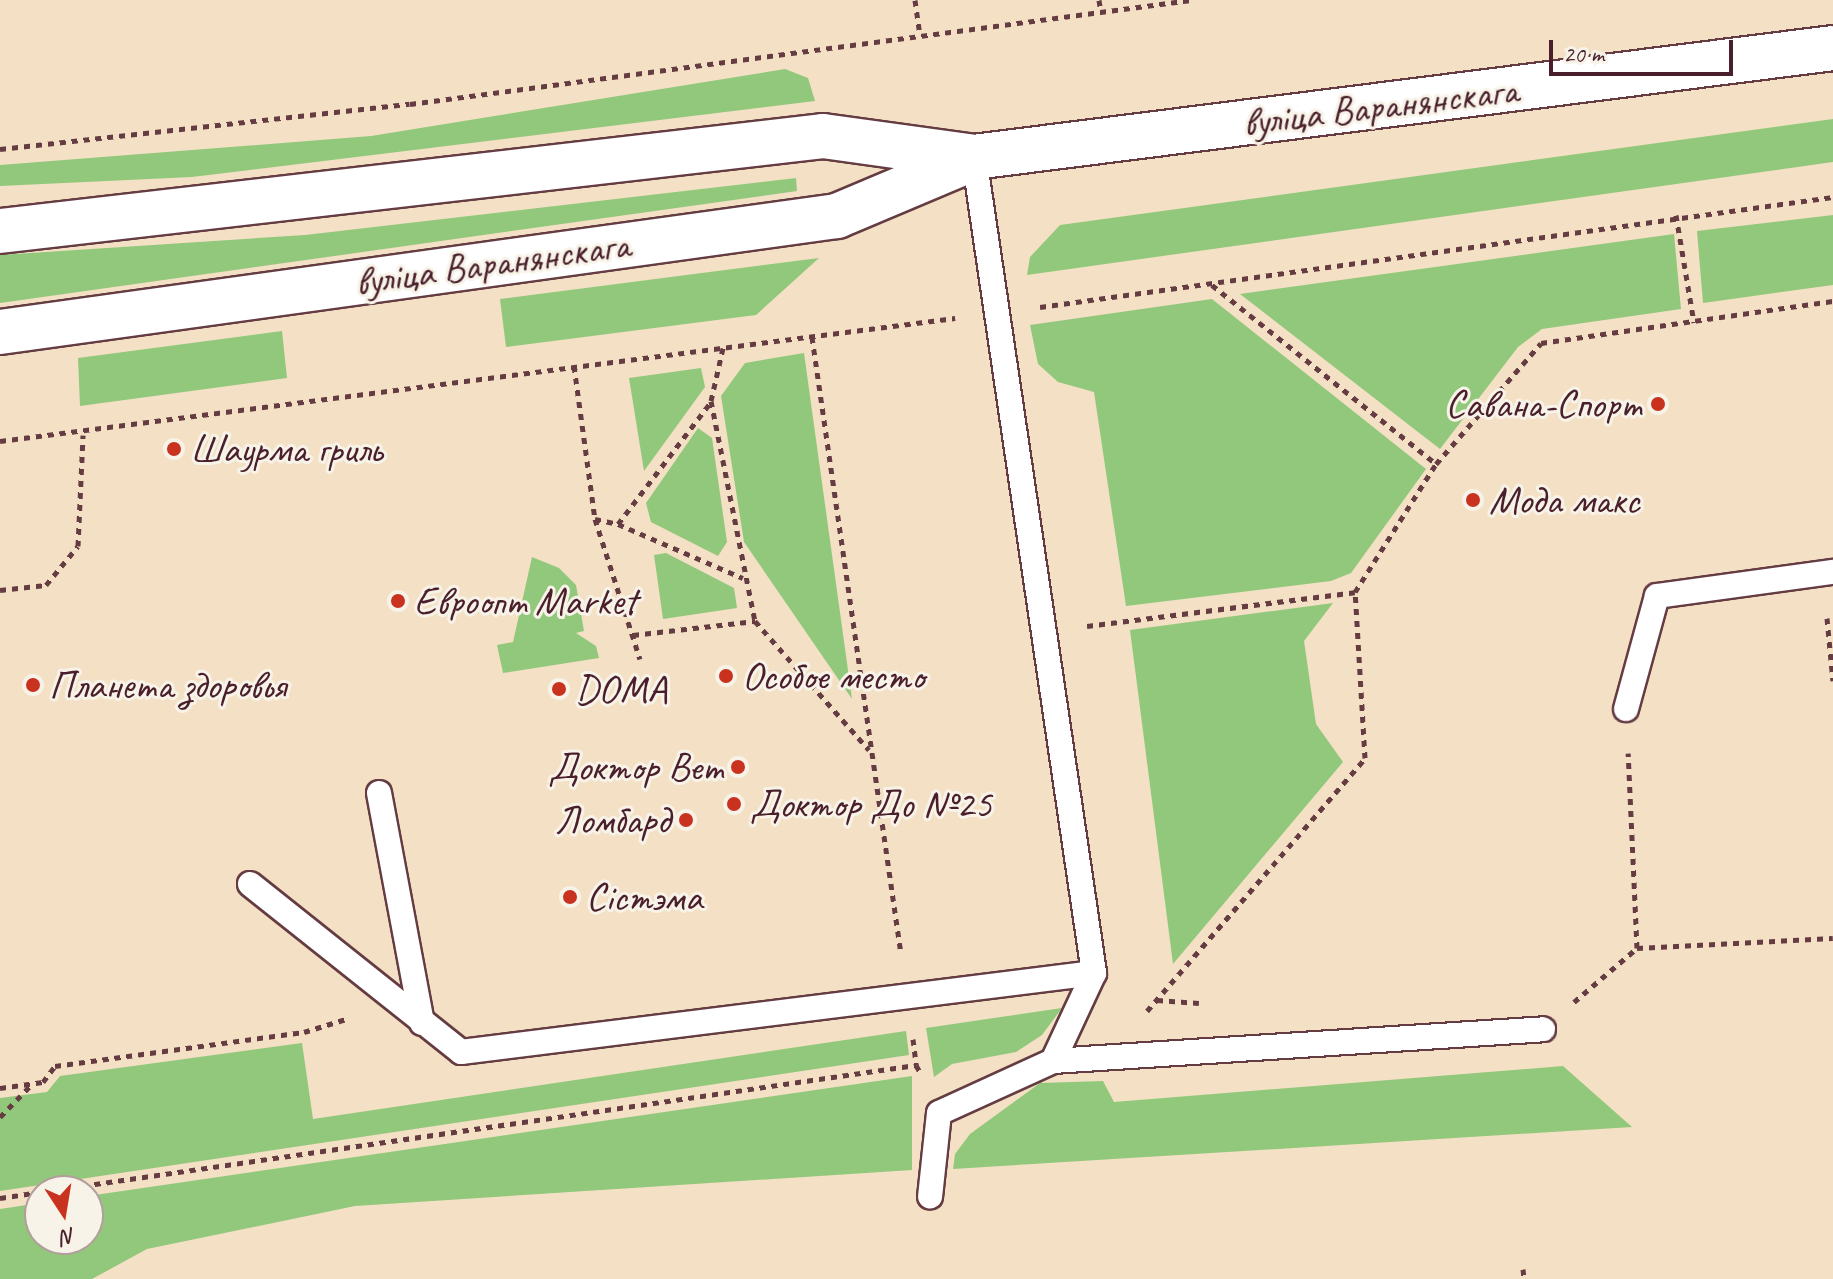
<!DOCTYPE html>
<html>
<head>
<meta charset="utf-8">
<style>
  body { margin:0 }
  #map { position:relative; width:1833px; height:1279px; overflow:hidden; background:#f4e0c5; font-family:Caveat,sans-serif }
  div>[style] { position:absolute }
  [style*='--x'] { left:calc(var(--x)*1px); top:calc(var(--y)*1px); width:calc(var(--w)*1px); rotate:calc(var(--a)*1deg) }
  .green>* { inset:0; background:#92c87b }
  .path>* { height:5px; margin-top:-2.5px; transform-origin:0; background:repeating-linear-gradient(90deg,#643c42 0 6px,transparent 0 12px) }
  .roads { filter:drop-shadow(2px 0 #643c42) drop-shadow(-2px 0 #643c42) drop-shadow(0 2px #643c42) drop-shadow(0 -2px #643c42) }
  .lane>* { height:24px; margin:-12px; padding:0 12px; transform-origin:12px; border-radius:12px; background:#fff }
  .secondary>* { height:44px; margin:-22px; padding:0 22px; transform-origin:22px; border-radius:22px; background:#fff }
  .dots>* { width:22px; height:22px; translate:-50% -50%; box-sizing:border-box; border:4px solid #f7f3e8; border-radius:50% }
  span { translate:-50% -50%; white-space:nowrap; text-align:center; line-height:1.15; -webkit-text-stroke:6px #f7f3e8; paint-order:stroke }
  .street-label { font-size:40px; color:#4a1f2b }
  .poi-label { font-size:40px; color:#4a1f2b }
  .right { translate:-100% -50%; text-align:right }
  .left { translate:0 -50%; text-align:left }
  .north { position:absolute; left:24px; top:1175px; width:80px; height:80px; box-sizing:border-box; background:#f7f3e8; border:2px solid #b29e9c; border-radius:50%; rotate:168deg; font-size:22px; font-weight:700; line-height:32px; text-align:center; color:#4a1f2b }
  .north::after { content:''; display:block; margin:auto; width:28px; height:36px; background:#c8321e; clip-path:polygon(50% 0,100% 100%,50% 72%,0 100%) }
  .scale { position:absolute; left:1549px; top:40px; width:184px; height:36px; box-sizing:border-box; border:4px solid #4a1f2b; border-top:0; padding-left:10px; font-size:24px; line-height:28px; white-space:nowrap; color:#4a1f2b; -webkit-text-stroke:6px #f7f3e8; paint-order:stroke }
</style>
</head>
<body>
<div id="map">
  <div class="green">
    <div style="clip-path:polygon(785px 69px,808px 78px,815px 101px,192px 177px,0 186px,0 165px,371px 136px)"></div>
    <div style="clip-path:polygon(1833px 119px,1833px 162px,1027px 275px,1030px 257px,1060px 225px)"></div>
    <div style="clip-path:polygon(796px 178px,797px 191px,0 303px,0 255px,305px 235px)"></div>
    <div style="clip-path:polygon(1833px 215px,1833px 285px,1703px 303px,1697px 231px)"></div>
    <div style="clip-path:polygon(1674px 234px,1681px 309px,1542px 329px,1518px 347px,1440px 449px,1240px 294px)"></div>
    <div style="clip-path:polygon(819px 258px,756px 315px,506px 347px,500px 299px)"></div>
    <div style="clip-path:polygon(1212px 299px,1426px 469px,1351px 573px,1331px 581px,1126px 606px,1094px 392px,1058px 382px,1038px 364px,1030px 325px)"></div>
    <div style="clip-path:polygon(282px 331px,287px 378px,80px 406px,78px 358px)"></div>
    <div style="clip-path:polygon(804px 353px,852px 699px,744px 542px,721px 396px,745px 363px)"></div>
    <div style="clip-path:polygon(701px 368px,705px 387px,644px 471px,629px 378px)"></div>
    <div style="clip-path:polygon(698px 428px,712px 438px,727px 542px,718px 556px,651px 522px,646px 503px)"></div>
    <div style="clip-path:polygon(666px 553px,734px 588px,737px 608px,663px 619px,654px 555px)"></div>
    <div style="clip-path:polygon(532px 557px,559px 568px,576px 585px,584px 631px,576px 633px,596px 646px,599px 658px,503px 673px,497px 645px,513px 642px)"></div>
    <div style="clip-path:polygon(1333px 603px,1304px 641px,1316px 724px,1343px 762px,1173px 964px,1130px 630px)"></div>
    <div style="clip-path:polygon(1062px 1008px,1042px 1035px,1016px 1052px,952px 1064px,934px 1077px,926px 1028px)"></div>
    <div style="clip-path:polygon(906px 1031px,909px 1055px,0 1191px,0 1098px,47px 1092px,60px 1076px,302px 1043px,313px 1119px)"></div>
    <div style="clip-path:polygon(1563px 1066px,1632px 1127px,953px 1169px,955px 1154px,970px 1134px,1040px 1083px,1103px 1081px,1114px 1102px)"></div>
    <div style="clip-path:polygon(912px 1076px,912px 1170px,355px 1206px,147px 1249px,92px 1279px,0 1279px,0 1209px,40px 1203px,40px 1239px,88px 1239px,88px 1196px)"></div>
  </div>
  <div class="path">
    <div style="--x:915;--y:0;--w:35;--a:82"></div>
    <div style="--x:1099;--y:0;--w:12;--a:81"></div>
    <div style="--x:0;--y:149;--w:412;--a:-6.3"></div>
    <div style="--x:410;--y:104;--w:788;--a:-7.59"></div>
    <div style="--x:1676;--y:215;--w:109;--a:80.5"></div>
    <div style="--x:1212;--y:285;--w:287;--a:38.6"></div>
    <div style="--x:1040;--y:307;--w:801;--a:-7.9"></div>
    <div style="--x:812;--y:337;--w:623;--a:81.79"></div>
    <div style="--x:723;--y:348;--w:54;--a:102.8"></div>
    <div style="--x:711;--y:401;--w:224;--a:78.7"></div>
    <div style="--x:755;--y:621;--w:172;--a:48.5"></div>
    <div style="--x:574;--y:366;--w:154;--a:82.2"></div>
    <div style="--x:595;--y:519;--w:147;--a:72.2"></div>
    <div style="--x:0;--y:441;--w:963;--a:-7.34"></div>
    <div style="--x:595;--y:519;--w:24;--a:12"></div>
    <div style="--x:618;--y:524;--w:136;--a:23.4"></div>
    <div style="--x:618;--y:524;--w:153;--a:-52.7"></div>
    <div style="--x:0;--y:590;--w:46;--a:-6.2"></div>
    <div style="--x:46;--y:585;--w:50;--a:-50.6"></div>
    <div style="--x:78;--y:546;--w:111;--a:-87.4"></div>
    <div style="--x:1827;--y:618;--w:63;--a:84.6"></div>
    <div style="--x:1087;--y:626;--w:270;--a:-7.2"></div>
    <div style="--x:633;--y:635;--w:123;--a:-6.5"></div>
    <div style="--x:1637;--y:948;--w:196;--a:-2.9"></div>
    <div style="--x:1157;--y:1000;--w:42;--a:4.1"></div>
    <div style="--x:1574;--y:1002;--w:83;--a:-40.6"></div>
    <div style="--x:1637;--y:948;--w:195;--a:-92.6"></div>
    <div style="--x:1147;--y:1011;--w:334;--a:-49.2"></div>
    <div style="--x:1365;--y:758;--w:166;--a:-93.4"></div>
    <div style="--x:1355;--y:592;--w:151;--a:-57.7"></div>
    <div style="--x:1436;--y:464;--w:160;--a:-49"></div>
    <div style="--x:1541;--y:343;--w:295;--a:-8.2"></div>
    <div style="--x:913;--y:1039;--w:26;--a:83"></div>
    <div style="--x:0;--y:1088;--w:43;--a:-7.9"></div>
    <div style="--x:43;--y:1082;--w:20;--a:-53"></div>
    <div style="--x:55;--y:1066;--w:251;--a:-7.8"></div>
    <div style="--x:304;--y:1032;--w:44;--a:-17.2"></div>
    <div style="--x:0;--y:1117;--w:46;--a:-45.9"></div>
    <div style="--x:47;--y:1191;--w:878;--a:-8.25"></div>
    <div style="--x:916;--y:1065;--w:8;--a:60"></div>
    <div style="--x:0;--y:1198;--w:40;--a:-8.5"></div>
    <div style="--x:1523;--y:1269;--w:10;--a:84"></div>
  </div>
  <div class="roads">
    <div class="lane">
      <div style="--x:974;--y:157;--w:825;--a:81.63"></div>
      <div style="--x:1626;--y:709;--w:117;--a:-74.7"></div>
      <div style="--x:1657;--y:596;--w:178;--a:-7.8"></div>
      <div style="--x:379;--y:793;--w:234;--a:79.4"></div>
      <div style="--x:250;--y:884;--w:270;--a:38.5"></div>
      <div style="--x:461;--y:1052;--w:638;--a:-7.11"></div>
      <div style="--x:1094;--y:973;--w:97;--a:115"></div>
      <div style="--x:1053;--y:1061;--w:125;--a:155.5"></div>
      <div style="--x:939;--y:1113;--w:84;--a:96.1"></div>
      <div style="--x:1053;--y:1061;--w:491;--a:-3.7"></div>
    </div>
    <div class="secondary">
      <div style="--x:0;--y:231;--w:828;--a:-6.58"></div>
      <div style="--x:823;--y:136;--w:152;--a:7.9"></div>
      <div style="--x:974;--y:157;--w:866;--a:-7.23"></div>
      <div style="--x:0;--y:332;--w:845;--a:-7.89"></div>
      <div style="--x:837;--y:216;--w:149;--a:-22.9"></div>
    </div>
  </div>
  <div class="dots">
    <div style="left:1658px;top:404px;background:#c8321e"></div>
    <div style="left:174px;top:449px;background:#c8321e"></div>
    <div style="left:1473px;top:500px;background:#c8321e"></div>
    <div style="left:398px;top:601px;background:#c8321e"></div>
    <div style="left:726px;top:676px;background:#c8321e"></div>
    <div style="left:33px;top:685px;background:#c8321e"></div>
    <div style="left:559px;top:689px;background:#c8321e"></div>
    <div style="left:738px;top:767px;background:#c8321e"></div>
    <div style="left:734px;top:804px;background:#c8321e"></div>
    <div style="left:686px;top:820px;background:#c8321e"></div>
    <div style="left:570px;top:897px;background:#c8321e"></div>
  </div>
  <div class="street-label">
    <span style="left:1380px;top:106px;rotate:-7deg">вуліца Варанянскага</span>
    <span style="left:492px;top:263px;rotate:-8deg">вуліца Варанянскага</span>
  </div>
  <div class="poi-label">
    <span class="right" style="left:1642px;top:404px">Савана-Спорт</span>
    <span class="left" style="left:190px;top:449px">Шаурма гриль</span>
    <span class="left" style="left:1489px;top:500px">Мода макс</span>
    <span class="left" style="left:414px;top:601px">Евроопт Market</span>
    <span class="left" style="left:742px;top:676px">Особое место</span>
    <span class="left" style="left:49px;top:685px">Планета здоровья</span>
    <span class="left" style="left:575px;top:689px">DOMA</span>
    <span class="right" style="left:722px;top:767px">Доктор Вет</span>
    <span class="left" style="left:750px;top:804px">Доктор До №25</span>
    <span class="right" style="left:670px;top:820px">Ломбард</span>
    <span class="left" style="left:586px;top:897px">Сістэма</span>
  </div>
  <div class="north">N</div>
  <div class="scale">20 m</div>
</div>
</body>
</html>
